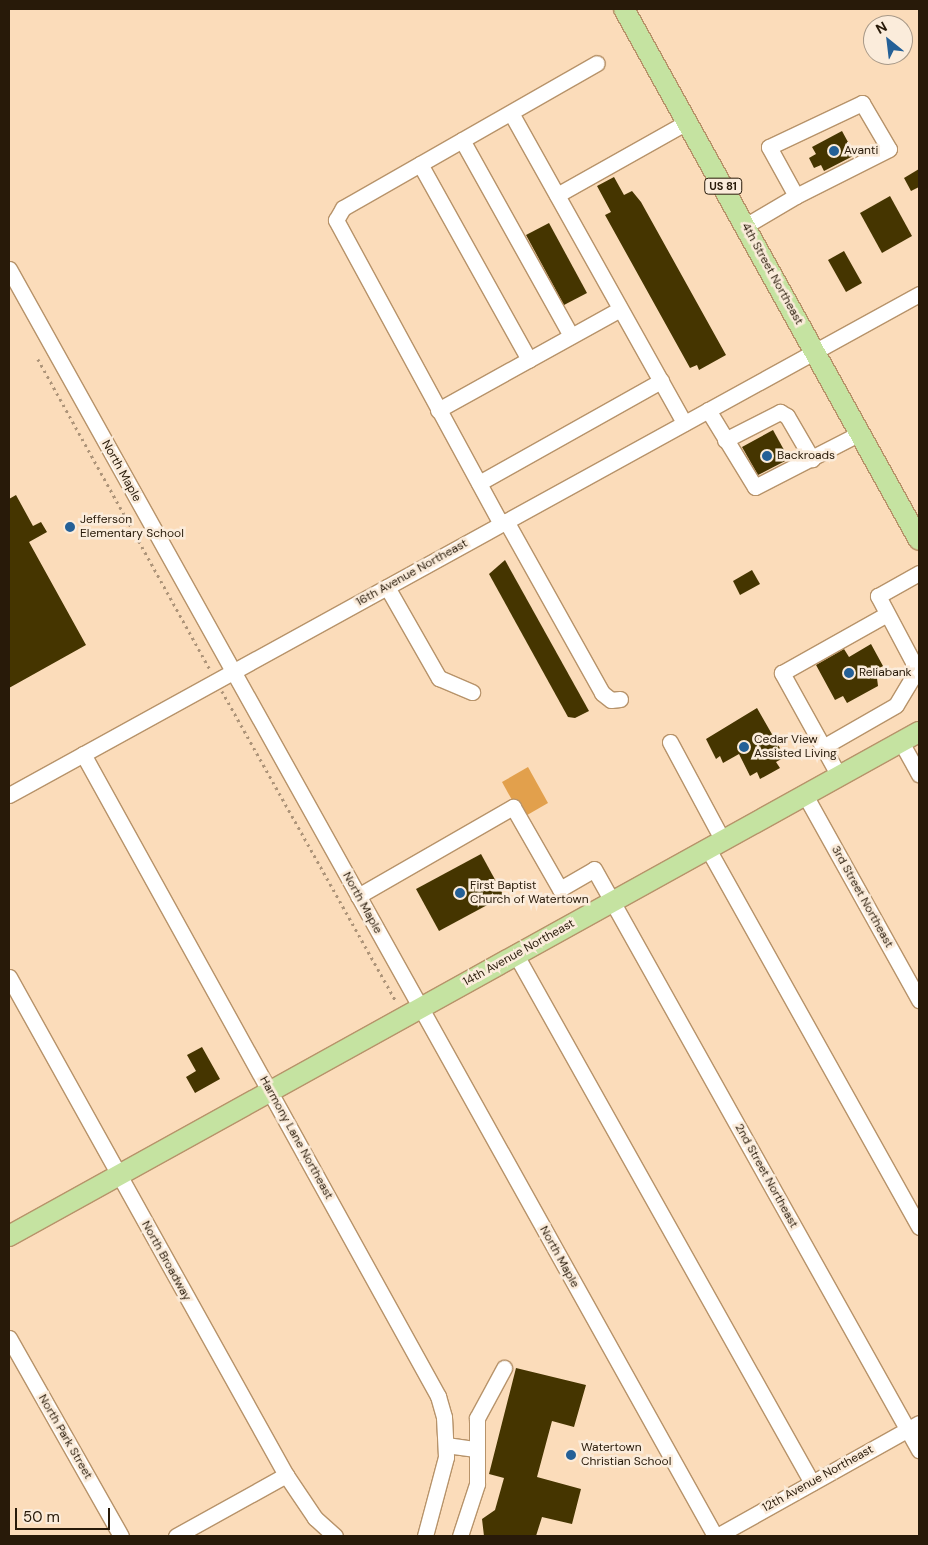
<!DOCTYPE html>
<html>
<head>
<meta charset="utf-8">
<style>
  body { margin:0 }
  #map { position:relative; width:928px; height:1545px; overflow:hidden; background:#fbdcba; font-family:"DM Sans",sans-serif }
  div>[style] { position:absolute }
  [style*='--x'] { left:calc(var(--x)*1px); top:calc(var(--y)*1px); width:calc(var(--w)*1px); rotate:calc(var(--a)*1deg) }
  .green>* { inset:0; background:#e2a04c }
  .building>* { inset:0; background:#453500 }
  .path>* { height:2.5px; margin-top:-1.25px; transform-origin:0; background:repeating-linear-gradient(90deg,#ad9479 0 2.5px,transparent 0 6.5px) }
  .roads { filter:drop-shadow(1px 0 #b7936a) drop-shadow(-1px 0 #b7936a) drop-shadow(0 1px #b7936a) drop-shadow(0 -1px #b7936a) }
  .minor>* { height:15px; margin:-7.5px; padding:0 7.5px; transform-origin:7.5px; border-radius:7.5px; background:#fff }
  .major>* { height:20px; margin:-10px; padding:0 10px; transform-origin:10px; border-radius:10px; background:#c5e3a1 }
  .dots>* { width:14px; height:14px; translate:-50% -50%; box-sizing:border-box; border:2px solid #fbecdb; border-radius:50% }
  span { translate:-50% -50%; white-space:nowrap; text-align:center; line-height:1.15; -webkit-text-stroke:5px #fbecdb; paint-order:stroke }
  .shield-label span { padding:1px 4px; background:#fbecdb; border:1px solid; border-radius:4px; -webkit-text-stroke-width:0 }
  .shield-label { font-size:11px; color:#281a09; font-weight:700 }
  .poi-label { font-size:12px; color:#281a09 }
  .left { translate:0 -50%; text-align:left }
  .street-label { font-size:12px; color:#281a09 }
  .frame { position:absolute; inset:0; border:10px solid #281a09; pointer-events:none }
  .north { position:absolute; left:863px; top:15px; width:50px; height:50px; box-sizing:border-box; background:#fbecdb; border:1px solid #a79887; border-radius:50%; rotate:331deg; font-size:14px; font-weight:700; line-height:20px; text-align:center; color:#281a09 }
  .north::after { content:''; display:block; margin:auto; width:18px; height:22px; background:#246097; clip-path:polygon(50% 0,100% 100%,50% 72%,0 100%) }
  .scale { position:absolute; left:15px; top:1508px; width:95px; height:22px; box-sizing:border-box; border:2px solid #281a09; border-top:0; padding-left:6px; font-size:15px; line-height:18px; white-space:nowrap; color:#281a09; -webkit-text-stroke:4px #fbecdb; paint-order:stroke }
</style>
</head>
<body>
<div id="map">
  <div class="green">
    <div style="clip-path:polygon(528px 767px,548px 803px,522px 818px,502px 782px)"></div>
  </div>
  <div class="building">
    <div style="clip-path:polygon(842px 131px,855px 155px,824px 171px,821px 165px,814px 168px,809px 158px,816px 154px,812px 147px)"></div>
    <div style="clip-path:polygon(919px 169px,919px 187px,911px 191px,904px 178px)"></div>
    <div style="clip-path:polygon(614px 177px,624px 195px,632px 191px,641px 202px,726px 355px,699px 370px,697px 365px,690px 368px,605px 215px,611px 212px,597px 186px)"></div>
    <div style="clip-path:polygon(890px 196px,912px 236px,882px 253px,860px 213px)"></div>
    <div style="clip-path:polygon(549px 223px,587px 293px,564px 305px,526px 235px)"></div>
    <div style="clip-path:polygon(844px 251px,862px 283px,846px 292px,828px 260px)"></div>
    <div style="clip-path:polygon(773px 430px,789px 459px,758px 475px,742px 447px)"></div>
    <div style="clip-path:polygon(16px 495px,33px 526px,41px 522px,47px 532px,29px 542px,86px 645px,9px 688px,9px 499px)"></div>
    <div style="clip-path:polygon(505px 560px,589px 711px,575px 718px,568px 717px,489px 574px)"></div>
    <div style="clip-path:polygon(752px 570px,760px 584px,740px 595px,733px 581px)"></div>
    <div style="clip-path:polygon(871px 644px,883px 666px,876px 670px,878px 686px,847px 703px,843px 696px,835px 700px,816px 665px,844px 649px,849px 657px)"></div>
    <div style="clip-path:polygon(757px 708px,785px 757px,776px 762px,780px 768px,760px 779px,757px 772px,750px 776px,739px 754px,723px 763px,720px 756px,716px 759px,706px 739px)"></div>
    <div style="clip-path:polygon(481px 854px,504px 896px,439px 931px,416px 889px)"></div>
    <div style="clip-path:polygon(202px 1047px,220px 1079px,195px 1093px,186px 1077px,196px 1071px,187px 1055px)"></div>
    <div style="clip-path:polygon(516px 1368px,586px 1385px,574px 1427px,552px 1421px,537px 1477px,581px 1489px,572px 1524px,542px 1517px,536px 1536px,484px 1536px,482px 1519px,495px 1510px,504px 1478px,489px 1474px)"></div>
  </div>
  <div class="path">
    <div style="--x:38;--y:359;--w:355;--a:61"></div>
    <div style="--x:222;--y:691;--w:355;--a:60.7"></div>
  </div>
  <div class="roads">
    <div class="minor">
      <div style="--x:511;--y:113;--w:355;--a:60.8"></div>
      <div style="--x:462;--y:140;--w:224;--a:60.9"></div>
      <div style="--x:420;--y:164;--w:224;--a:60.9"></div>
      <div style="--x:557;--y:195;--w:149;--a:-29.3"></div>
      <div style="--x:745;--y:226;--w:59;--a:-30.5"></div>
      <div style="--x:796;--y:196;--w:56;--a:-118.9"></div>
      <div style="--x:769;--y:147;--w:103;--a:-25.3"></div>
      <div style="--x:862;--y:103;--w:53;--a:59.6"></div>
      <div style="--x:889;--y:149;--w:104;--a:153.2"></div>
      <div style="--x:9;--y:269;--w:1450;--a:60.87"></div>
      <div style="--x:438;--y:410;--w:208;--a:-29"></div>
      <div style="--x:708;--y:410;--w:90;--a:58.6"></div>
      <div style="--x:755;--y:487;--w:118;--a:-27.2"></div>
      <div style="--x:725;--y:440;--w:62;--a:-27"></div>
      <div style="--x:780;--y:412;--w:8;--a:30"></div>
      <div style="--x:787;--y:416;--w:50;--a:59.8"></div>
      <div style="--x:479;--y:483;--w:209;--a:-29.3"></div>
      <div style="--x:506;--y:521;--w:197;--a:60.8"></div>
      <div style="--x:602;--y:693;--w:11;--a:38"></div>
      <div style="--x:611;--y:700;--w:9;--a:-6"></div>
      <div style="--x:501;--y:524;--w:346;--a:-118.5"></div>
      <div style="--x:336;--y:220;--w:14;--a:-60"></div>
      <div style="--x:343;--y:208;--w:292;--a:-29.7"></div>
      <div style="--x:387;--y:587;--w:105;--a:60.3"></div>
      <div style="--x:439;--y:678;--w:36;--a:23"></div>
      <div style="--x:670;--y:742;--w:112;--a:61.8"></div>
      <div style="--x:901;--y:742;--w:37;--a:61"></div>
      <div style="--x:823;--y:747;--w:85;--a:-119"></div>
      <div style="--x:782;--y:673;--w:120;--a:-29.3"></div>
      <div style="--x:83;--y:754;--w:734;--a:61.06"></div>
      <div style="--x:438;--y:1396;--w:22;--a:74"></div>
      <div style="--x:444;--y:1417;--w:40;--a:87.1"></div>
      <div style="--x:446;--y:1457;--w:82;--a:104.9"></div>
      <div style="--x:839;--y:776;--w:33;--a:-119"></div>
      <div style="--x:823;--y:747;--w:84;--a:-29.9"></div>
      <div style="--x:896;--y:705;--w:33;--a:-59"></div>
      <div style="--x:913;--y:677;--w:15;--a:-90"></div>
      <div style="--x:913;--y:662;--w:75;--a:-117.9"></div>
      <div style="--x:878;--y:596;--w:47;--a:-29.3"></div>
      <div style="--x:9;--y:795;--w:1039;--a:-28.83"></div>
      <div style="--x:805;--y:795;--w:235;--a:60.9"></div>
      <div style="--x:708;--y:849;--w:433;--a:60.8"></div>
      <div style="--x:358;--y:896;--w:179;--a:-29.9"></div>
      <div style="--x:513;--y:807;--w:95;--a:60.2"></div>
      <div style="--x:560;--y:889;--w:39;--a:-30"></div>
      <div style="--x:594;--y:869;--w:666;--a:60.78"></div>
      <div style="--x:516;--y:955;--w:605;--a:60.72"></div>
      <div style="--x:9;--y:977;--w:570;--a:60.92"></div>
      <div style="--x:286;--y:1475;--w:52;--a:56"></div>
      <div style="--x:315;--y:1518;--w:27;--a:42"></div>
      <div style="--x:9;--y:1338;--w:227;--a:60.5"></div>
      <div style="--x:446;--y:1445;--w:30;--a:8"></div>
      <div style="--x:176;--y:1536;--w:126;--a:-29"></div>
      <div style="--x:460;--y:1536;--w:55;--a:-71.9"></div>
      <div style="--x:477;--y:1484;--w:66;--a:-90"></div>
      <div style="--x:477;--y:1418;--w:57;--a:-61.6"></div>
      <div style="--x:717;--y:1536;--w:231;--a:-29.2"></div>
    </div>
    <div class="major">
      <div style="--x:624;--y:9;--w:607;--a:60.95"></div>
      <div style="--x:9;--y:1236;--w:1040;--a:-28.98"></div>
    </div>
  </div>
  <div class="dots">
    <div style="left:834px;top:151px;background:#246097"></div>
    <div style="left:767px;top:456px;background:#246097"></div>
    <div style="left:70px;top:527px;background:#246097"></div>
    <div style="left:849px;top:673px;background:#246097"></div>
    <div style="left:744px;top:747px;background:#246097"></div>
    <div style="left:460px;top:893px;background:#246097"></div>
    <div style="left:571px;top:1455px;background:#246097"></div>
  </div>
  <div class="shield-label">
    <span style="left:723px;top:186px">US 81</span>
  </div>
  <div class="poi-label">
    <span class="left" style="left:844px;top:151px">Avanti</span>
    <span class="left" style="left:777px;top:456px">Backroads</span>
    <span class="left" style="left:80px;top:527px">Jefferson<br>Elementary School</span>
    <span class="left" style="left:859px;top:673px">Reliabank</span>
    <span class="left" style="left:754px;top:747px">Cedar View<br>Assisted Living</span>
    <span class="left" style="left:470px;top:893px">First Baptist<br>Church of Watertown</span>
    <span class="left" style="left:581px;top:1455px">Watertown<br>Christian School</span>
  </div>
  <div class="street-label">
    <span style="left:772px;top:274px;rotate:61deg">4th Street Northeast</span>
    <span style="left:121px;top:471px;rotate:61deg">North Maple</span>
    <span style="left:412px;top:573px;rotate:-29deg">16th Avenue Northeast</span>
    <span style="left:862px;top:897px;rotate:61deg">3rd Street Northeast</span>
    <span style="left:362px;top:903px;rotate:61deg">North Maple</span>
    <span style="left:519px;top:953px;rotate:-29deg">14th Avenue Northeast</span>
    <span style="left:296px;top:1138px;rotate:61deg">Harmony Lane Northeast</span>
    <span style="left:766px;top:1176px;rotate:61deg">2nd Street Northeast</span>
    <span style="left:559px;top:1257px;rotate:61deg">North Maple</span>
    <span style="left:166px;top:1261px;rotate:61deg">North Broadway</span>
    <span style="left:65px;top:1437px;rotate:60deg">North Park Street</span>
    <span style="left:818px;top:1479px;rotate:-29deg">12th Avenue Northeast</span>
  </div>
  <div class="frame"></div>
  <div class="north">N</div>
  <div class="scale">50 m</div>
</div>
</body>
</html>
